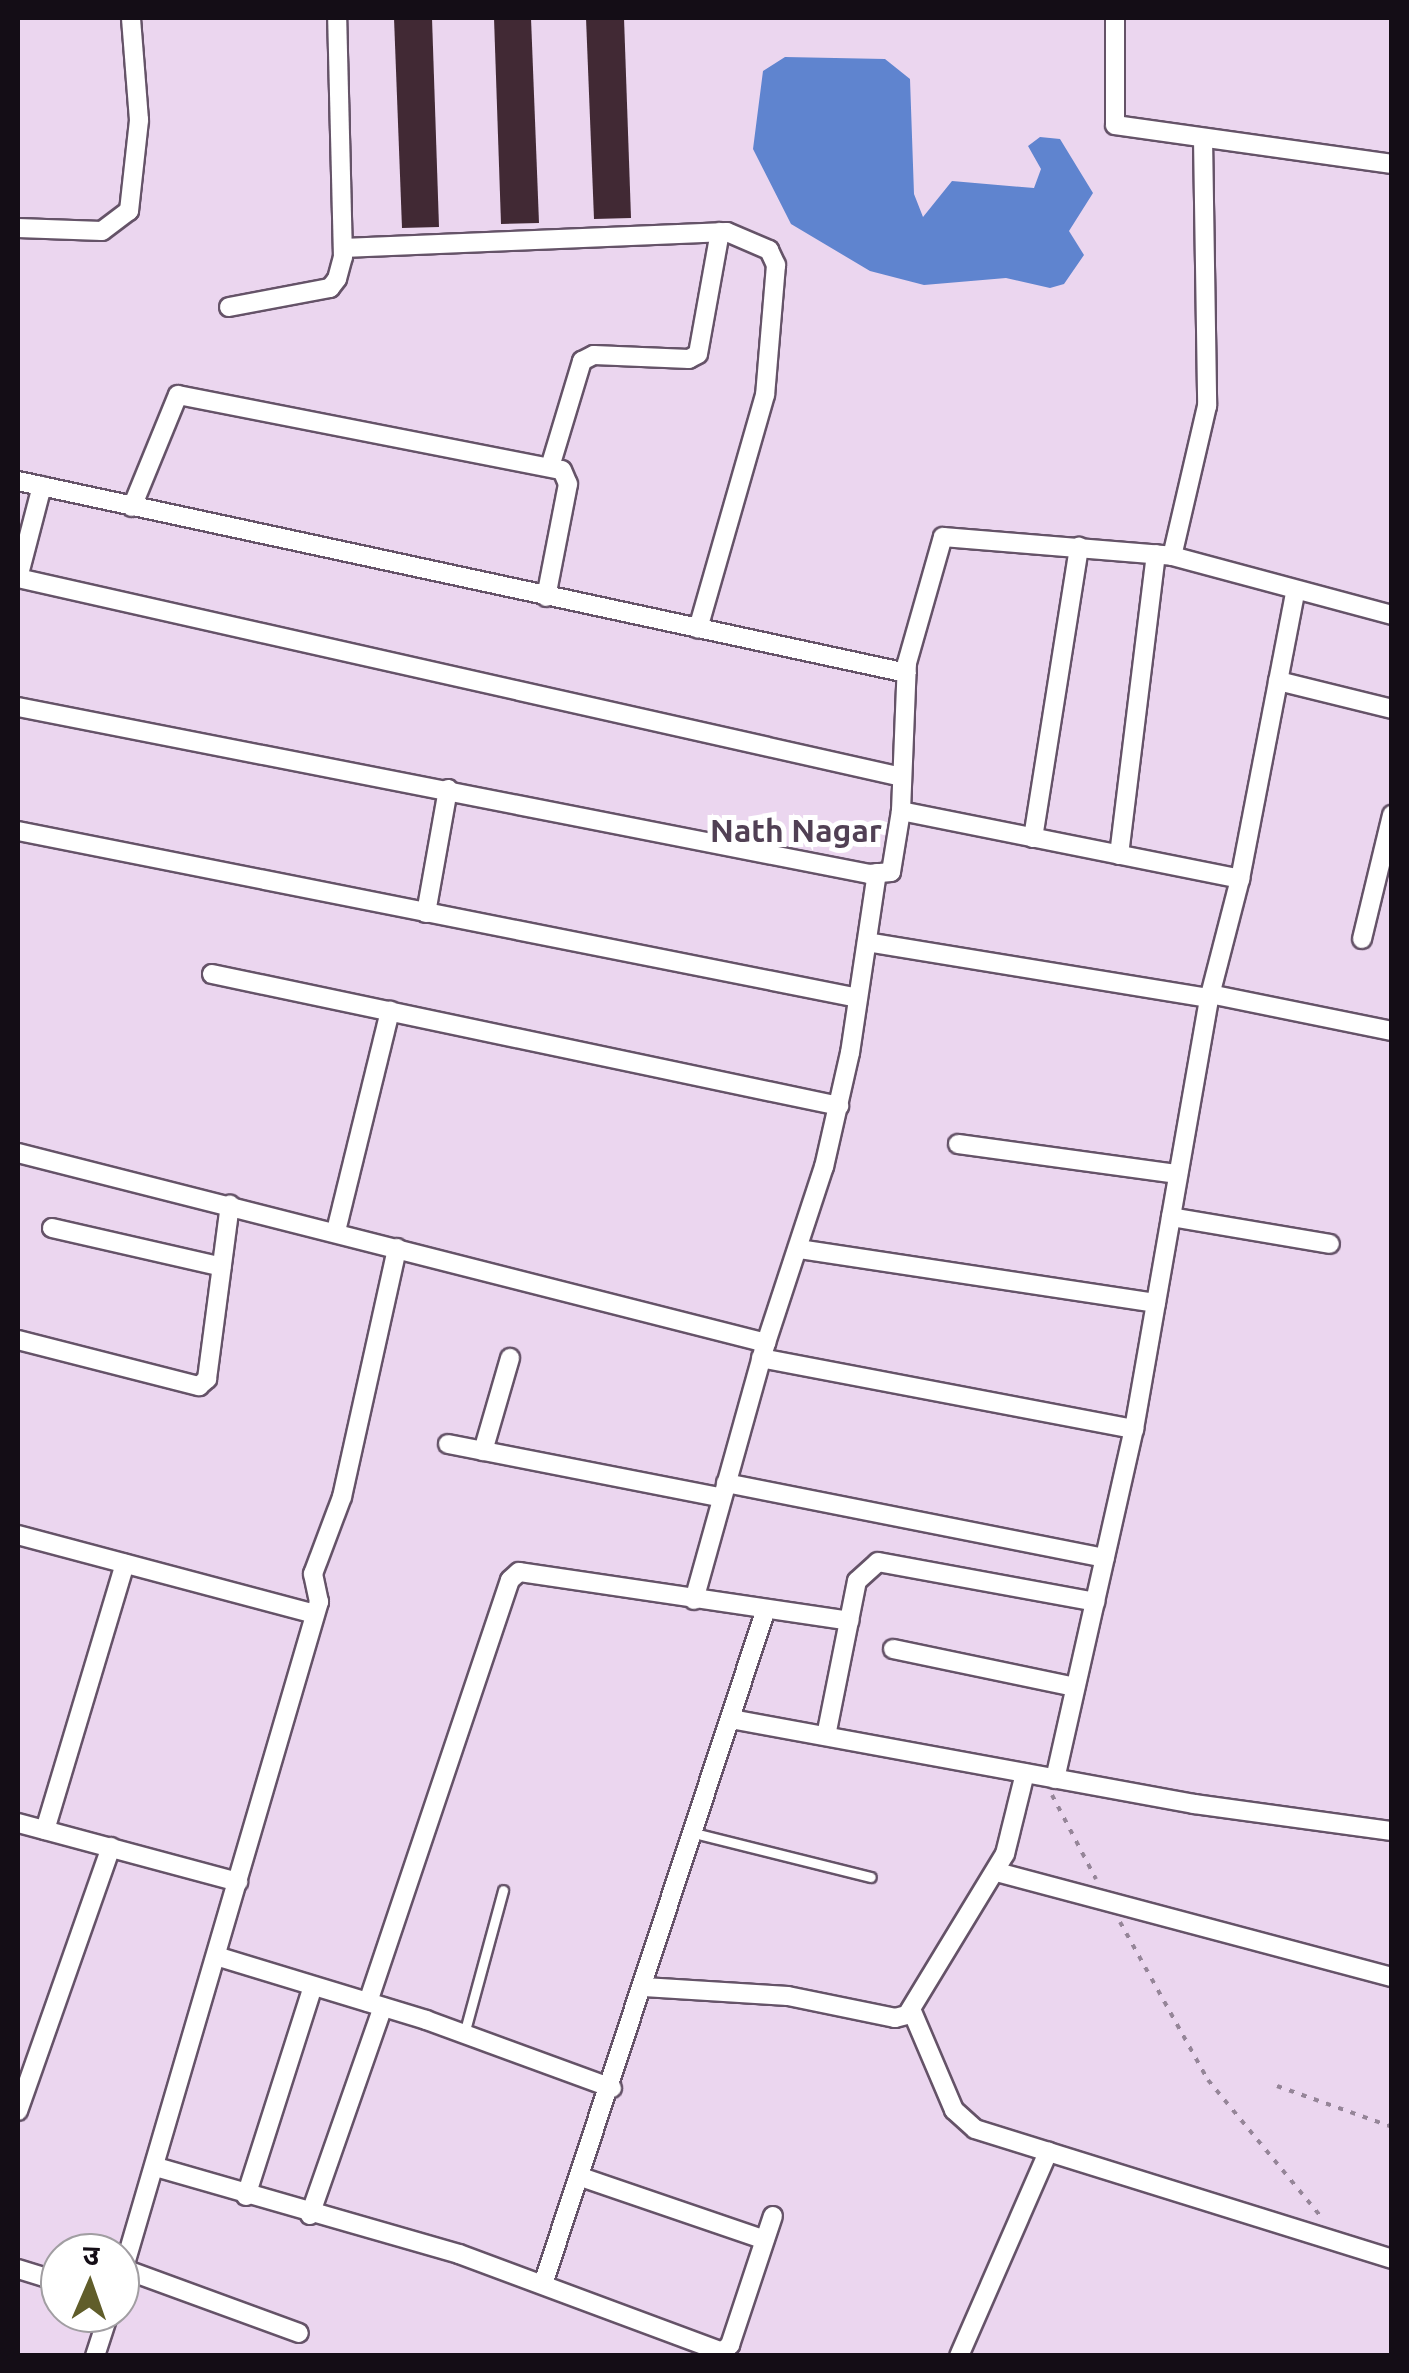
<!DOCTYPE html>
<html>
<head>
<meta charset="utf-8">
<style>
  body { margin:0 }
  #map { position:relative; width:1409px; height:2373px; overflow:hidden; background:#ebd6ef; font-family:Ubuntu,"Noto Sans Devanagari",sans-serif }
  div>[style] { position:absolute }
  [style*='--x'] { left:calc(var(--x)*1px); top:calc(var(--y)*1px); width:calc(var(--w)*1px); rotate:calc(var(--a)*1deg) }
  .water>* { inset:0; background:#5f84cf }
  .building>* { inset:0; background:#412934 }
  .path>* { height:4px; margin-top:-2px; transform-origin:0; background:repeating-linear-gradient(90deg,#958598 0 5px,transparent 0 13px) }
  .roads { filter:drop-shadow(2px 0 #655368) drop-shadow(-2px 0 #655368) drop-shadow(0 2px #655368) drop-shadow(0 -2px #655368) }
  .service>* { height:9px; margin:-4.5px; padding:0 4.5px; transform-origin:4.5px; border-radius:4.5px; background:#fff }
  .minor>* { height:18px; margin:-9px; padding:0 9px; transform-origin:9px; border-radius:9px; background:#fff }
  span { translate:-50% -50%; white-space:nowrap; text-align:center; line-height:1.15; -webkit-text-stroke:10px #fff; paint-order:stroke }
  .neighbourhood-label { font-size:32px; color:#514054; font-weight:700 }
  .frame { position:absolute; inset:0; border:20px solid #140d16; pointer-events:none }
  .north { position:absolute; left:40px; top:2233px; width:100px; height:100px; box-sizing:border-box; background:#fff; border:2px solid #a19ea2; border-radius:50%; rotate:2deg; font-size:28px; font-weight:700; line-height:40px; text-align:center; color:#140d16 }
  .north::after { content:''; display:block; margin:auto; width:35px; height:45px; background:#605d2a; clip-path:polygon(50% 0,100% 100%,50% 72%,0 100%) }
</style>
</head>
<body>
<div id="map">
  <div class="water">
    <div style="clip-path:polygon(785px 57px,885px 59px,910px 79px,914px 194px,923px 217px,952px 181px,1034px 188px,1041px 169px,1028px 146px,1040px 137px,1060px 139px,1093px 193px,1069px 231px,1084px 255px,1064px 284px,1050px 288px,1006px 278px,924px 285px,870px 271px,791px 224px,753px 149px,763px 71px)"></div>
  </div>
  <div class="building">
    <div style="clip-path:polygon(394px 18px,432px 18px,439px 227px,402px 228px)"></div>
    <div style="clip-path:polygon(494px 18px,531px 18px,539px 223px,501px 224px)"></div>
    <div style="clip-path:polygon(586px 18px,624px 18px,631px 218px,594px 219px)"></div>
  </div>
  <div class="path">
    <div style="--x:1052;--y:1795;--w:95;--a:62.4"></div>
    <div style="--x:1120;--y:1922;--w:181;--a:60.9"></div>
    <div style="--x:1208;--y:2080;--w:179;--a:50.4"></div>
    <div style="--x:1277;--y:2086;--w:122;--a:19.6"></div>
  </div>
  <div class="roads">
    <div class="service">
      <div style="--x:694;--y:1833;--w:182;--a:14"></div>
      <div style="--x:464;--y:2034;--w:149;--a:-74.8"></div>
    </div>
    <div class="minor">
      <div style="--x:1115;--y:18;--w:107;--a:90"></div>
      <div style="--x:1115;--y:125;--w:280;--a:8"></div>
      <div style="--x:1203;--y:138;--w:268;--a:89.1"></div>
      <div style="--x:1207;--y:406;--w:154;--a:103.1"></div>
      <div style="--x:1172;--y:556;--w:228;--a:15"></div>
      <div style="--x:18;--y:228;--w:84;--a:2"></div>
      <div style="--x:102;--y:231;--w:34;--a:-37"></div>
      <div style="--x:129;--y:211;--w:92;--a:-83.7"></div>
      <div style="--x:139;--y:120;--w:102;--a:-94.5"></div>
      <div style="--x:343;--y:248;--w:384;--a:-2.4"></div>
      <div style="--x:727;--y:232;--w:46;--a:23.2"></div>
      <div style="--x:769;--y:250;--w:17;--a:65"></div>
      <div style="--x:776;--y:265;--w:130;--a:94.8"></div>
      <div style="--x:765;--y:395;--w:243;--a:106"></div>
      <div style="--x:229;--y:307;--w:103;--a:-10.7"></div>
      <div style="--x:330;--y:288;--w:11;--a:-52"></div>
      <div style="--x:337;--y:279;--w:23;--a:-75"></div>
      <div style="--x:343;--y:257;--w:239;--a:-91.4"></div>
      <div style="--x:550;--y:467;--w:111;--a:-73.2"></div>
      <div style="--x:582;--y:361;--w:13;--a:-27"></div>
      <div style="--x:594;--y:355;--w:95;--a:2.4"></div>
      <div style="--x:689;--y:359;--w:10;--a:-29"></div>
      <div style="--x:698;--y:354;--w:124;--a:-79.8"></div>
      <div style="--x:18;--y:481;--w:909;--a:12.19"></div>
      <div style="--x:132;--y:507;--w:121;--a:-67.7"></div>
      <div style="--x:178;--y:395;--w:391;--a:11.1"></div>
      <div style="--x:562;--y:470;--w:15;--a:67"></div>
      <div style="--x:568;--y:484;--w:115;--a:101"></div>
      <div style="--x:18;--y:578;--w:906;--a:12.69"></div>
      <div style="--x:18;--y:578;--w:95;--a:-75.4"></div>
      <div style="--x:1278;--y:681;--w:117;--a:13.8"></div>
      <div style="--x:18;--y:707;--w:867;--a:11.1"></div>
      <div style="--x:869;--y:874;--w:22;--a:-5"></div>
      <div style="--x:891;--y:872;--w:62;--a:-80.7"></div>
      <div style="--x:901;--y:811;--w:148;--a:-87.7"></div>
      <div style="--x:907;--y:663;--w:131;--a:-74.1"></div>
      <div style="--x:943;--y:537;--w:230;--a:4.7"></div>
      <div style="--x:901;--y:811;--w:346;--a:11.3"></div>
      <div style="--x:18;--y:831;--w:856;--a:11.24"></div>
      <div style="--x:1033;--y:838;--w:295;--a:-81"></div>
      <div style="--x:1119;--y:855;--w:303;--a:-83"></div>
      <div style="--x:426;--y:913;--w:126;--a:-79.9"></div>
      <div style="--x:1362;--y:939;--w:128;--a:-76.4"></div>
      <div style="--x:867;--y:942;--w:347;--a:9.3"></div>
      <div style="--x:212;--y:974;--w:641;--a:11.89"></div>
      <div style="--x:1210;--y:994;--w:186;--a:11.5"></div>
      <div style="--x:958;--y:1144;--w:222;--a:7.8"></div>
      <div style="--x:18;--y:1153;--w:772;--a:14.25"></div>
      <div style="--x:1171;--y:1217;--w:161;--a:9.6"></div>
      <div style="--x:52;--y:1228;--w:174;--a:12.9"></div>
      <div style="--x:336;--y:1231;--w:227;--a:-76.2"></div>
      <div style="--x:799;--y:1249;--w:361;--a:8.6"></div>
      <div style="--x:18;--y:1340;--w:187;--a:14.3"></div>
      <div style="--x:199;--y:1386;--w:11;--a:-41"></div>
      <div style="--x:207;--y:1379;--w:176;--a:-82.5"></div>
      <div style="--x:761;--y:1358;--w:380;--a:10.8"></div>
      <div style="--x:448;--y:1444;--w:279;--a:11.1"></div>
      <div style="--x:483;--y:1451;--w:97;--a:-73.8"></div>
      <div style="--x:726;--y:1483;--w:386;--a:11.2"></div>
      <div style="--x:18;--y:1535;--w:307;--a:14.9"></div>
      <div style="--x:694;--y:1600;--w:261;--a:-74.4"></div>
      <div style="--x:764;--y:1349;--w:192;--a:-71.8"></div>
      <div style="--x:824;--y:1167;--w:117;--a:-77.2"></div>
      <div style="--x:850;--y:1053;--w:182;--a:-81.5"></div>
      <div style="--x:893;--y:1649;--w:186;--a:11.8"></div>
      <div style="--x:731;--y:1719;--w:471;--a:10.4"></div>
      <div style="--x:1194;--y:1804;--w:200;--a:7.8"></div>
      <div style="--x:826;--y:1736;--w:158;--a:-78.7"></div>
      <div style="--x:857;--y:1581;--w:28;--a:-42"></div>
      <div style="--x:878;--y:1562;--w:221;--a:10.4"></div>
      <div style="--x:1055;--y:1779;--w:359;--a:-77.3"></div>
      <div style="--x:1134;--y:1429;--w:432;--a:-80.1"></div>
      <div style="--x:1208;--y:1003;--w:128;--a:-75.5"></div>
      <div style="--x:1240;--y:879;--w:291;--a:-79.1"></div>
      <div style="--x:18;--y:1823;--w:228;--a:15"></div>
      <div style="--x:45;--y:1830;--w:278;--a:-73.3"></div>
      <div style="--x:997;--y:1872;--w:409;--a:14.9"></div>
      <div style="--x:216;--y:1956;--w:220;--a:16.9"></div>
      <div style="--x:426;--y:2020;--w:198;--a:20.1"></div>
      <div style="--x:644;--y:1987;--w:144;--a:3.6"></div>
      <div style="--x:788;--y:1996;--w:109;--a:11.6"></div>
      <div style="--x:895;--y:2018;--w:12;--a:-14"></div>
      <div style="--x:907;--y:2015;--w:188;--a:-58.7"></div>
      <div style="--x:1005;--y:1854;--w:83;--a:-76.1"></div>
      <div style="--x:368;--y:2002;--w:445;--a:-71.4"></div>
      <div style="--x:510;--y:1580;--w:12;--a:-42"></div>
      <div style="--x:519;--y:1572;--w:334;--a:8.4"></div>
      <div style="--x:911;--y:2009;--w:110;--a:66.9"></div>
      <div style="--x:954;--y:2110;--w:28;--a:42"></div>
      <div style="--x:975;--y:2129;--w:437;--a:17.3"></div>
      <div style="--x:18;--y:2111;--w:280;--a:-70.6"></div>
      <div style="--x:156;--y:2167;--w:315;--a:16"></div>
      <div style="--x:459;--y:2254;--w:281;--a:20.4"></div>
      <div style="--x:722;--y:2352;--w:11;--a:-41"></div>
      <div style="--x:730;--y:2345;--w:136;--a:-71.6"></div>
      <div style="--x:581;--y:2177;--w:194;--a:18.9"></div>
      <div style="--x:246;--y:2196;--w:220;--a:-72.3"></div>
      <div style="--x:310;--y:2215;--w:220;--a:-70.7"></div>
      <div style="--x:18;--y:2269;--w:44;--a:17.2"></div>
      <div style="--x:124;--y:2269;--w:186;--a:20.1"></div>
      <div style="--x:120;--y:2281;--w:708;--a:-73.67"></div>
      <div style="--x:319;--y:1602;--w:29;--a:-102"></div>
      <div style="--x:313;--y:1574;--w:82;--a:-69.4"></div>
      <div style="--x:342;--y:1497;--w:255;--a:-77.5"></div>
      <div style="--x:543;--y:2284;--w:708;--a:-71.72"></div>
      <div style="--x:95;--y:2356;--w:45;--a:-72"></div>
      <div style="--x:959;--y:2356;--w:223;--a:-66.4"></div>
    </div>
  </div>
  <div class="neighbourhood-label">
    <span style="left:796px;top:830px">Nath Nagar</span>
  </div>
  <div class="frame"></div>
  <div class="north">उ</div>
</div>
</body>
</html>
